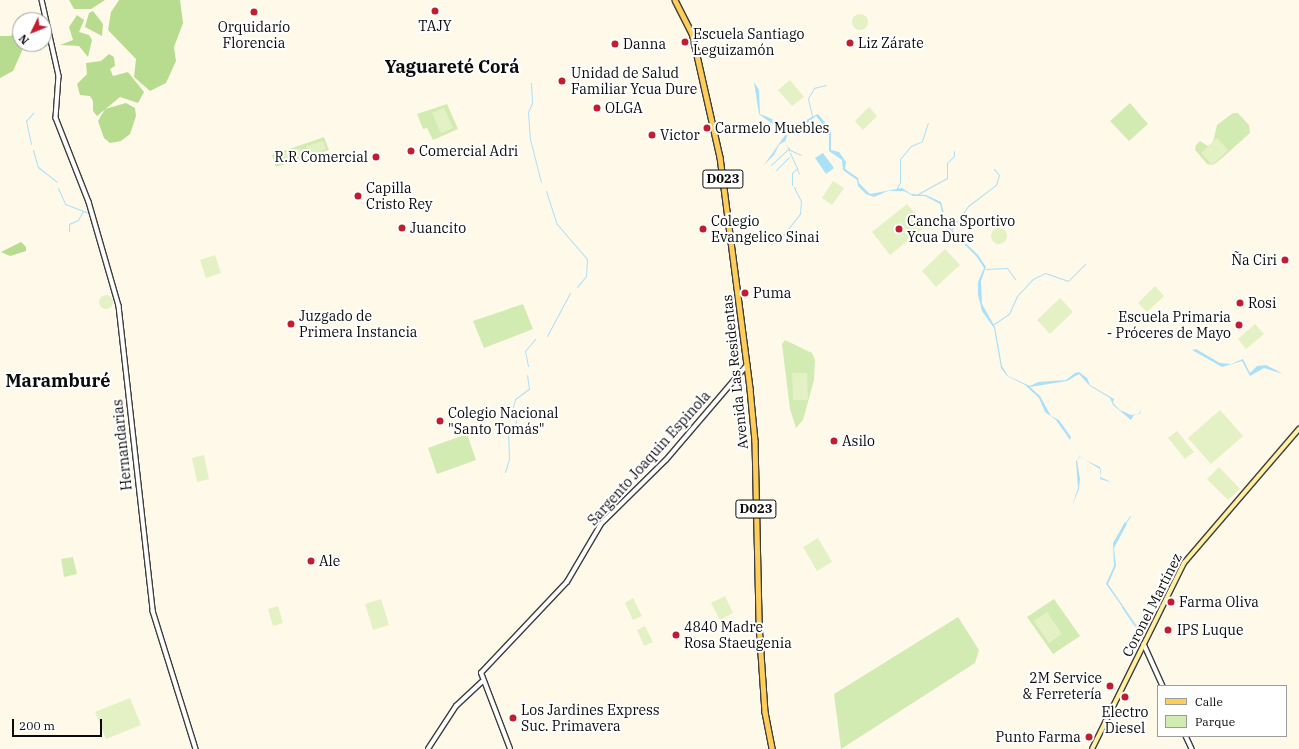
<!DOCTYPE html>
<html>
<head>
<meta charset="utf-8">
<style>
  body { margin:0 }
  #map { position:relative; width:1299px; height:749px; overflow:hidden; background:#fff9e9; font-family:"IBM Plex Serif",serif }
  div>[style] { position:absolute }
  [style*='--x'] { left:calc(var(--x)*1px); top:calc(var(--y)*1px); width:calc(var(--w)*1px); rotate:calc(var(--a)*1deg) }
  .green>* { inset:0; background:#d2ebb2 }
  .forest>* { inset:0; background:#b7dc90 }
  .pitch>* { inset:0; background:#e4f1c4 }
  .round { border-radius:50% }
  .water>* { inset:0; background:#abe0f9 }
  .stream>* { height:1px; margin:-0.5px; padding:0 0.5px; transform-origin:0.5px; border-radius:0.5px; background:#abe0f9 }
  .roads { filter:drop-shadow(1px 0 #3e3e3e) drop-shadow(-1px 0 #3e3e3e) drop-shadow(0 1px #3e3e3e) drop-shadow(0 -1px #3e3e3e) }
  .tertiary>* { height:3.5px; margin:-1.75px; padding:0 1.75px; transform-origin:1.75px; border-radius:1.75px; background:#fff }
  .secondary>* { height:4px; margin:-2px; padding:0 2px; transform-origin:2px; border-radius:2px; background:#fff0a4 }
  .primary>* { height:4.5px; margin:-2.25px; padding:0 2.25px; transform-origin:2.25px; border-radius:2.25px; background:#ffcd59 }
  .dots>* { width:11px; height:11px; translate:-50% -50%; box-sizing:border-box; border:2px solid #fff; border-radius:50% }
  span { translate:-50% -50%; white-space:nowrap; text-align:center; line-height:1.15; -webkit-text-stroke:4px #fff; paint-order:stroke }
  .shield-label span { padding:1px 3px; background:#fff; border:1px solid; border-radius:3px; -webkit-text-stroke-width:0 }
  .shield-label { font-size:13px; color:#0b0b0b; font-weight:700 }
  .poi-label { font-size:14px; color:#0b0b0b }
  .left { translate:0 -50%; text-align:left }
  .right { translate:-100% -50%; text-align:right }
  .street-label { font-size:14px; color:#0b0b0b }
  .district-label { font-size:18px; color:#0b0b0b; font-weight:700 }
  .legend { position:absolute; left:1157px; top:685px; width:130px; height:52px; box-sizing:border-box; background:#fff; border:1px solid #9d9d9d; margin:0; padding:5px 7px; list-style:none; font-size:12px; color:#0b0b0b }
  .legend li { display:flex; align-items:center; gap:8px; height:20px }
  .legend b { width:20px; border:1px solid #9d9d9d }
  .north { position:absolute; left:12px; top:12px; width:40px; height:40px; box-sizing:border-box; background:#fff; border:1px solid #9d9d9d; border-radius:50%; rotate:227deg; font-size:11px; font-weight:700; line-height:16px; text-align:center; color:#0b0b0b }
  .north::after { content:''; display:block; margin:auto; width:14px; height:18px; background:#c11d2f; clip-path:polygon(50% 0,100% 100%,50% 72%,0 100%) }
  .scale { position:absolute; left:12px; top:719px; width:90px; height:18px; box-sizing:border-box; border:2px solid #0b0b0b; border-top:0; padding-left:5px; font-size:12px; line-height:14px; white-space:nowrap; color:#0b0b0b; -webkit-text-stroke:3px #fff; paint-order:stroke }
</style>
</head>
<body>
<div id="map">
  <div class="green">
    <div style="clip-path:polygon(1130px 103px,1148px 124px,1129px 141px,1110px 121px)"></div>
    <div style="clip-path:polygon(447px 104px,458px 129px,433px 140px,427px 128px,423px 129px,417px 114px)"></div>
    <div style="clip-path:polygon(1233px 113px,1238px 113px,1249px 125px,1250px 133px,1221px 159px,1213px 165px,1207px 164px,1195px 150px,1196px 145px,1200px 141px,1208px 146px,1213px 142px,1217px 125px)"></div>
    <div style="clip-path:polygon(324px 137px,329px 150px,276px 167px,272px 155px)"></div>
    <div style="clip-path:polygon(523px 304px,533px 329px,484px 348px,473px 321px)"></div>
    <div style="clip-path:polygon(785px 340px,812px 353px,815px 360px,814px 380px,803px 420px,796px 428px,790px 409px,782px 344px)"></div>
    <div style="clip-path:polygon(467px 434px,476px 460px,437px 474px,428px 448px)"></div>
    <div style="clip-path:polygon(73px 557px,77px 574px,64px 577px,61px 559px)"></div>
    <div style="clip-path:polygon(1054px 599px,1080px 636px,1053px 654px,1027px 617px)"></div>
    <div style="clip-path:polygon(958px 617px,979px 650px,975px 663px,841px 749px,834px 694px)"></div>
  </div>
  <div class="forest">
    <div style="clip-path:polygon(69px 0,105px 0,91px 9px,74px 9px)"></div>
    <div style="clip-path:polygon(119px 0,180px 0,183px 23px,174px 47px,176px 61px,166px 83px,150px 91px,134px 77px,136px 59px,108px 30px,111px 12px)"></div>
    <div style="clip-path:polygon(93px 11px,103px 24px,102px 36px,85px 27px,89px 13px)"></div>
    <div style="clip-path:polygon(77px 15px,84px 20px,79px 32px,89px 35px,92px 40px,88px 57px,79px 46px,60px 45px,73px 40px,69px 27px)"></div>
    <div style="clip-path:polygon(20px 22px,20px 44px,25px 44px,13px 71px,0 78px,0 36px,11px 36px)"></div>
    <div style="clip-path:polygon(109px 54px,114px 57px,115px 66px,110px 69px,113px 76px,128px 72px,144px 92px,138px 103px,120px 97px,97px 116px,93px 111px,93px 101px,90px 96px,80px 95px,77px 84px,87px 74px,86px 63px,101px 61px)"></div>
    <div style="clip-path:polygon(126px 103px,135px 108px,136px 116px,130px 134px,121px 141px,110px 143px,104px 138px,98px 121px,105px 109px)"></div>
    <div style="clip-path:polygon(21px 242px,26px 247px,26px 251px,10px 256px,1px 252px)"></div>
  </div>
  <div class="pitch">
    <div class="round" style="left:852px;top:14px;width:16px;height:16px"></div>
    <div style="clip-path:polygon(790px 80px,804px 97px,792px 106px,778px 90px)"></div>
    <div style="clip-path:polygon(869px 107px,877px 116px,863px 130px,855px 121px)"></div>
    <div style="clip-path:polygon(444px 108px,453px 128px,441px 133px,432px 113px)"></div>
    <div style="clip-path:polygon(1217px 138px,1228px 150px,1212px 165px,1201px 153px)"></div>
    <div style="clip-path:polygon(323px 141px,326px 149px,309px 155px,306px 146px)"></div>
    <div style="clip-path:polygon(300px 148px,303px 157px,286px 162px,283px 153px)"></div>
    <div style="clip-path:polygon(833px 181px,844px 188px,832px 205px,822px 198px)"></div>
    <div style="clip-path:polygon(907px 204px,926px 226px,890px 255px,872px 232px)"></div>
    <div class="round" style="left:991px;top:228px;width:16px;height:16px"></div>
    <div style="clip-path:polygon(945px 249px,960px 265px,936px 287px,922px 271px)"></div>
    <div style="clip-path:polygon(215px 255px,221px 273px,206px 278px,200px 260px)"></div>
    <div style="clip-path:polygon(1155px 286px,1164px 296px,1147px 312px,1138px 303px)"></div>
    <div class="round" style="left:99px;top:295px;width:14px;height:14px"></div>
    <div style="clip-path:polygon(1060px 298px,1073px 312px,1050px 334px,1037px 320px)"></div>
    <div style="clip-path:polygon(1255px 324px,1264px 334px,1246px 349px,1238px 339px)"></div>
    <div style="clip-path:polygon(792px 373px,807px 373px,808px 400px,793px 400px)"></div>
    <div style="clip-path:polygon(1220px 410px,1243px 436px,1211px 464px,1188px 438px)"></div>
    <div style="clip-path:polygon(1177px 431px,1194px 452px,1185px 459px,1168px 438px)"></div>
    <div style="clip-path:polygon(204px 455px,209px 479px,197px 482px,192px 458px)"></div>
    <div style="clip-path:polygon(1219px 467px,1240px 489px,1228px 500px,1207px 479px)"></div>
    <div style="clip-path:polygon(818px 538px,832px 562px,817px 571px,803px 547px)"></div>
    <div style="clip-path:polygon(725px 596px,733px 613px,720px 620px,711px 603px)"></div>
    <div style="clip-path:polygon(633px 598px,642px 616px,633px 620px,625px 603px)"></div>
    <div style="clip-path:polygon(381px 599px,389px 625px,373px 630px,365px 604px)"></div>
    <div style="clip-path:polygon(278px 606px,283px 623px,273px 626px,268px 609px)"></div>
    <div style="clip-path:polygon(1047px 612px,1062px 634px,1049px 643px,1034px 621px)"></div>
    <div style="clip-path:polygon(645px 626px,653px 642px,644px 646px,637px 630px)"></div>
    <div style="clip-path:polygon(130px 698px,141px 725px,106px 739px,95px 712px)"></div>
  </div>
  <div class="water">
    <div style="clip-path:polygon(754px 82px,759px 90px,760px 114px,772px 119px,786px 130px,818px 114px,831px 130px,831px 150px,839px 152px,846px 162px,845px 169px,858px 178px,859px 183px,870px 194px,902px 188px,911px 194px,926px 195px,941px 202px,947px 225px,978px 255px,986px 267px,981px 281px,982px 304px,995px 327px,1002px 366px,1008px 376px,1030px 386px,1038px 382px,1066px 380px,1075px 373px,1079px 372px,1087px 378px,1090px 385px,1114px 399px,1113px 403px,1120px 410px,1131px 415px,1139px 414px,1141px 409px,1140px 414px,1134px 415px,1131px 420px,1113px 405px,1110px 398px,1090px 386px,1079px 374px,1067px 381px,1030px 387px,1040px 396px,1051px 416px,1059px 420px,1071px 437px,1070px 440px,1056px 420px,1045px 412px,1039px 398px,1025px 385px,1007px 376px,1001px 368px,994px 328px,982px 311px,978px 295px,978px 282px,984px 268px,977px 257px,945px 225px,940px 204px,925px 196px,913px 196px,904px 191px,888px 191px,874px 197px,866px 194px,858px 186px,857px 180px,843px 170px,842px 160px,829px 151px,829px 132px,816px 116px,804px 126px,787px 132px,788px 133px,785px 142px,790px 150px,790px 153px,785px 141px,779px 145px,774px 155px,764px 165px,786px 134px,759px 114px)"></div>
    <div style="clip-path:polygon(823px 153px,834px 168px,826px 174px,815px 158px)"></div>
    <div style="clip-path:polygon(1196px 349px,1220px 363px,1231px 364px,1243px 359px,1250px 373px,1257px 366px,1266px 365px,1283px 374px,1264px 368px,1250px 376px,1242px 361px,1222px 367px,1192px 350px)"></div>
    <div style="clip-path:polygon(1074px 442px,1081px 458px,1100px 467px,1101px 471px,1100px 477px,1109px 481px,1125px 500px,1110px 482px,1100px 479px,1100px 469px,1080px 457px,1077px 460px,1080px 479px,1079px 489px,1072px 506px,1078px 488px,1076px 461px,1080px 456px)"></div>
    <div style="clip-path:polygon(1125px 522px,1127px 524px,1114px 548px,1116px 566px,1108px 584px,1141px 632px,1143px 636px,1106px 584px,1114px 566px,1113px 543px)"></div>
  </div>
  <div class="stream">
    <div style="--x:531;--y:83;--w:20;--a:87"></div>
    <div style="--x:532;--y:103;--w:10;--a:114"></div>
    <div style="--x:528;--y:112;--w:27;--a:86"></div>
    <div style="--x:530;--y:139;--w:44;--a:75.7"></div>
    <div style="--x:812;--y:116;--w:18;--a:-103"></div>
    <div style="--x:808;--y:98;--w:12;--a:-59"></div>
    <div style="--x:814;--y:88;--w:12;--a:-14"></div>
    <div style="--x:31;--y:144;--w:24;--a:-102"></div>
    <div style="--x:26;--y:121;--w:11;--a:-49"></div>
    <div style="--x:33;--y:150;--w:18;--a:74"></div>
    <div style="--x:38;--y:167;--w:24;--a:38"></div>
    <div style="--x:790;--y:150;--w:12;--a:24"></div>
    <div style="--x:790;--y:153;--w:17;--a:65"></div>
    <div style="--x:797;--y:168;--w:7;--a:135"></div>
    <div style="--x:792;--y:173;--w:12;--a:90"></div>
    <div style="--x:771;--y:165;--w:25;--a:-43"></div>
    <div style="--x:797;--y:169;--w:5;--a:68"></div>
    <div style="--x:776;--y:170;--w:18;--a:-45"></div>
    <div style="--x:58;--y:188;--w:17;--a:66"></div>
    <div style="--x:65;--y:204;--w:26;--a:21"></div>
    <div style="--x:896;--y:190;--w:9;--a:-63"></div>
    <div style="--x:900;--y:182;--w:23;--a:-90"></div>
    <div style="--x:900;--y:159;--w:17;--a:-50"></div>
    <div style="--x:911;--y:146;--w:12;--a:-24"></div>
    <div style="--x:922;--y:141;--w:19;--a:-72"></div>
    <div style="--x:546;--y:191;--w:35;--a:72"></div>
    <div style="--x:557;--y:224;--w:46;--a:49.4"></div>
    <div style="--x:587;--y:259;--w:17;--a:93"></div>
    <div style="--x:586;--y:276;--w:14;--a:129"></div>
    <div style="--x:918;--y:194;--w:33;--a:-29"></div>
    <div style="--x:947;--y:178;--w:15;--a:-90"></div>
    <div style="--x:947;--y:163;--w:10;--a:-45"></div>
    <div style="--x:954;--y:156;--w:5;--a:-90"></div>
    <div style="--x:952;--y:229;--w:28;--a:-55"></div>
    <div style="--x:968;--y:206;--w:35;--a:-37"></div>
    <div style="--x:996;--y:185;--w:10;--a:-73"></div>
    <div style="--x:999;--y:175;--w:8;--a:-130"></div>
    <div style="--x:69;--y:231;--w:7;--a:-90"></div>
    <div style="--x:69;--y:224;--w:10;--a:-24"></div>
    <div style="--x:78;--y:220;--w:10;--a:-61"></div>
    <div style="--x:771;--y:244;--w:12;--a:-31"></div>
    <div style="--x:781;--y:238;--w:31;--a:-52"></div>
    <div style="--x:800;--y:214;--w:13;--a:-86"></div>
    <div style="--x:801;--y:201;--w:16;--a:-117"></div>
    <div style="--x:986;--y:269;--w:21;--a:-3"></div>
    <div style="--x:1007;--y:268;--w:14;--a:54"></div>
    <div style="--x:994;--y:324;--w:18;--a:-34"></div>
    <div style="--x:1009;--y:314;--w:20;--a:-66"></div>
    <div style="--x:1017;--y:296;--w:23;--a:-47"></div>
    <div style="--x:1033;--y:279;--w:13;--a:-27"></div>
    <div style="--x:1045;--y:273;--w:24;--a:19"></div>
    <div style="--x:1068;--y:281;--w:24;--a:-45"></div>
    <div style="--x:547;--y:336;--w:49;--a:-61.9"></div>
    <div style="--x:528;--y:366;--w:15;--a:-101"></div>
    <div style="--x:525;--y:351;--w:16;--a:-50"></div>
    <div style="--x:512;--y:411;--w:12;--a:-76"></div>
    <div style="--x:515;--y:399;--w:17;--a:-36"></div>
    <div style="--x:529;--y:389;--w:14;--a:-98"></div>
    <div style="--x:505;--y:472;--w:14;--a:-73"></div>
    <div style="--x:509;--y:459;--w:24;--a:-92"></div>
    <div style="--x:508;--y:435;--w:15;--a:-58"></div>
    <div style="--x:516;--y:422;--w:5;--a:-101"></div>
    <div style="--x:1126;--y:522;--w:7;--a:-56"></div>
    <div style="--x:1122;--y:607;--w:23;--a:56"></div>
  </div>
  <div class="roads">
    <div class="tertiary">
      <div style="--x:42;--y:0;--w:78;--a:77.4"></div>
      <div style="--x:59;--y:76;--w:42;--a:94.1"></div>
      <div style="--x:56;--y:118;--w:90;--a:68.6"></div>
      <div style="--x:89;--y:202;--w:108;--a:73.9"></div>
      <div style="--x:119;--y:306;--w:307;--a:83.6"></div>
      <div style="--x:153;--y:611;--w:145;--a:72.7"></div>
      <div style="--x:1144;--y:644;--w:46;--a:65.7"></div>
      <div style="--x:1186;--y:736;--w:14;--a:65"></div>
      <div style="--x:428;--y:749;--w:51;--a:-56.9"></div>
      <div style="--x:456;--y:706;--w:35;--a:-43"></div>
      <div style="--x:510;--y:749;--w:81;--a:-110.9"></div>
      <div style="--x:481;--y:673;--w:125;--a:-46.6"></div>
      <div style="--x:567;--y:582;--w:67;--a:-59.6"></div>
      <div style="--x:601;--y:524;--w:91;--a:-44.6"></div>
      <div style="--x:666;--y:460;--w:125;--a:-49.5"></div>
    </div>
    <div class="secondary">
      <div style="--x:1092;--y:749;--w:208;--a:-63.7"></div>
      <div style="--x:1184;--y:563;--w:177;--a:-49.4"></div>
    </div>
    <div class="primary">
      <div style="--x:675;--y:0;--w:37;--a:63"></div>
      <div style="--x:692;--y:33;--w:127;--a:77.3"></div>
      <div style="--x:720;--y:157;--w:234;--a:82.6"></div>
      <div style="--x:750;--y:389;--w:52;--a:84.5"></div>
      <div style="--x:755;--y:441;--w:183;--a:88.7"></div>
      <div style="--x:759;--y:624;--w:88;--a:86.1"></div>
      <div style="--x:765;--y:712;--w:38;--a:79"></div>
    </div>
  </div>
  <div class="dots">
    <div style="left:435px;top:11px;background:#c11d2f"></div>
    <div style="left:254px;top:12px;background:#c11d2f"></div>
    <div style="left:685px;top:42px;background:#c11d2f"></div>
    <div style="left:850px;top:43px;background:#c11d2f"></div>
    <div style="left:615px;top:44px;background:#c11d2f"></div>
    <div style="left:562px;top:81px;background:#c11d2f"></div>
    <div style="left:597px;top:108px;background:#c11d2f"></div>
    <div style="left:707px;top:128px;background:#c11d2f"></div>
    <div style="left:652px;top:135px;background:#c11d2f"></div>
    <div style="left:411px;top:151px;background:#c11d2f"></div>
    <div style="left:376px;top:157px;background:#c11d2f"></div>
    <div style="left:358px;top:196px;background:#c11d2f"></div>
    <div style="left:402px;top:228px;background:#c11d2f"></div>
    <div style="left:703px;top:229px;background:#c11d2f"></div>
    <div style="left:899px;top:229px;background:#c11d2f"></div>
    <div style="left:1285px;top:260px;background:#c11d2f"></div>
    <div style="left:745px;top:293px;background:#c11d2f"></div>
    <div style="left:1240px;top:303px;background:#c11d2f"></div>
    <div style="left:291px;top:324px;background:#c11d2f"></div>
    <div style="left:1239px;top:325px;background:#c11d2f"></div>
    <div style="left:440px;top:421px;background:#c11d2f"></div>
    <div style="left:834px;top:441px;background:#c11d2f"></div>
    <div style="left:311px;top:561px;background:#c11d2f"></div>
    <div style="left:1171px;top:602px;background:#c11d2f"></div>
    <div style="left:1168px;top:630px;background:#c11d2f"></div>
    <div style="left:676px;top:635px;background:#c11d2f"></div>
    <div style="left:1110px;top:686px;background:#c11d2f"></div>
    <div style="left:1125px;top:697px;background:#c11d2f"></div>
    <div style="left:513px;top:718px;background:#c11d2f"></div>
    <div style="left:1089px;top:737px;background:#c11d2f"></div>
  </div>
  <div class="shield-label">
    <span style="left:723px;top:179px">D023</span>
    <span style="left:756px;top:509px">D023</span>
  </div>
  <div class="poi-label">
    <span style="left:435px;top:26px">TAJY</span>
    <span style="left:254px;top:35px">Orquidarío<br>Florencia</span>
    <span class="left" style="left:693px;top:42px">Escuela Santiago<br>Leguizamón</span>
    <span class="left" style="left:858px;top:43px">Liz Zárate</span>
    <span class="left" style="left:623px;top:44px">Danna</span>
    <span class="left" style="left:571px;top:81px">Unidad de Salud<br>Familiar Ycua Dure</span>
    <span class="left" style="left:605px;top:108px">OLGA</span>
    <span class="left" style="left:715px;top:128px">Carmelo Muebles</span>
    <span class="left" style="left:660px;top:135px">Victor</span>
    <span class="left" style="left:419px;top:151px">Comercial Adri</span>
    <span class="right" style="left:368px;top:157px">R.R Comercial</span>
    <span class="left" style="left:366px;top:196px">Capilla<br>Cristo Rey</span>
    <span class="left" style="left:711px;top:229px">Colegio<br>Evangelico Sinai</span>
    <span class="left" style="left:907px;top:229px">Cancha Sportivo<br>Ycua Dure</span>
    <span class="left" style="left:410px;top:228px">Juancito</span>
    <span class="right" style="left:1277px;top:260px">Ña Ciri</span>
    <span class="left" style="left:753px;top:293px">Puma</span>
    <span class="left" style="left:1248px;top:303px">Rosi</span>
    <span class="left" style="left:299px;top:324px">Juzgado de<br>Primera Instancia</span>
    <span class="right" style="left:1231px;top:325px">Escuela Primaria<br>- Próceres de Mayo</span>
    <span class="left" style="left:448px;top:421px">Colegio Nacional<br>"Santo Tomás"</span>
    <span class="left" style="left:842px;top:441px">Asilo</span>
    <span class="left" style="left:319px;top:561px">Ale</span>
    <span class="left" style="left:1179px;top:602px">Farma Oliva</span>
    <span class="left" style="left:684px;top:635px">4840 Madre<br>Rosa Staeugenia</span>
    <span class="left" style="left:1177px;top:630px">IPS Luque</span>
    <span class="right" style="left:1102px;top:686px">2M Service<br>&amp; Ferretería</span>
    <span class="left" style="left:521px;top:718px">Los Jardines Express<br>Suc. Primavera</span>
    <span style="left:1125px;top:720px">Electro<br>Diesel</span>
    <span class="right" style="left:1081px;top:737px">Punto Farma</span>
  </div>
  <div class="street-label">
    <span style="left:735px;top:372px;rotate:-96deg">Avenida Las Residentas</span>
    <span style="left:122px;top:445px;rotate:-96deg">Hernandarias</span>
    <span style="left:649px;top:458px;rotate:-48deg">Sargento Joaquin Espinola</span>
    <span style="left:1152px;top:605px;rotate:-63deg">Coronel Martínez</span>
  </div>
  <div class="district-label">
    <span style="left:452px;top:67px">Yaguareté Corá</span>
    <span style="left:58px;top:381px">Maramburé</span>
  </div>
  <ul class="legend">
  <li><b style="height:5px;background:#ffcd59"></b>Calle</li>
  <li><b style="height:11px;background:#d2ebb2"></b>Parque</li>
  </ul>
  <div class="north">N</div>
  <div class="scale">200 m</div>
</div>
</body>
</html>
